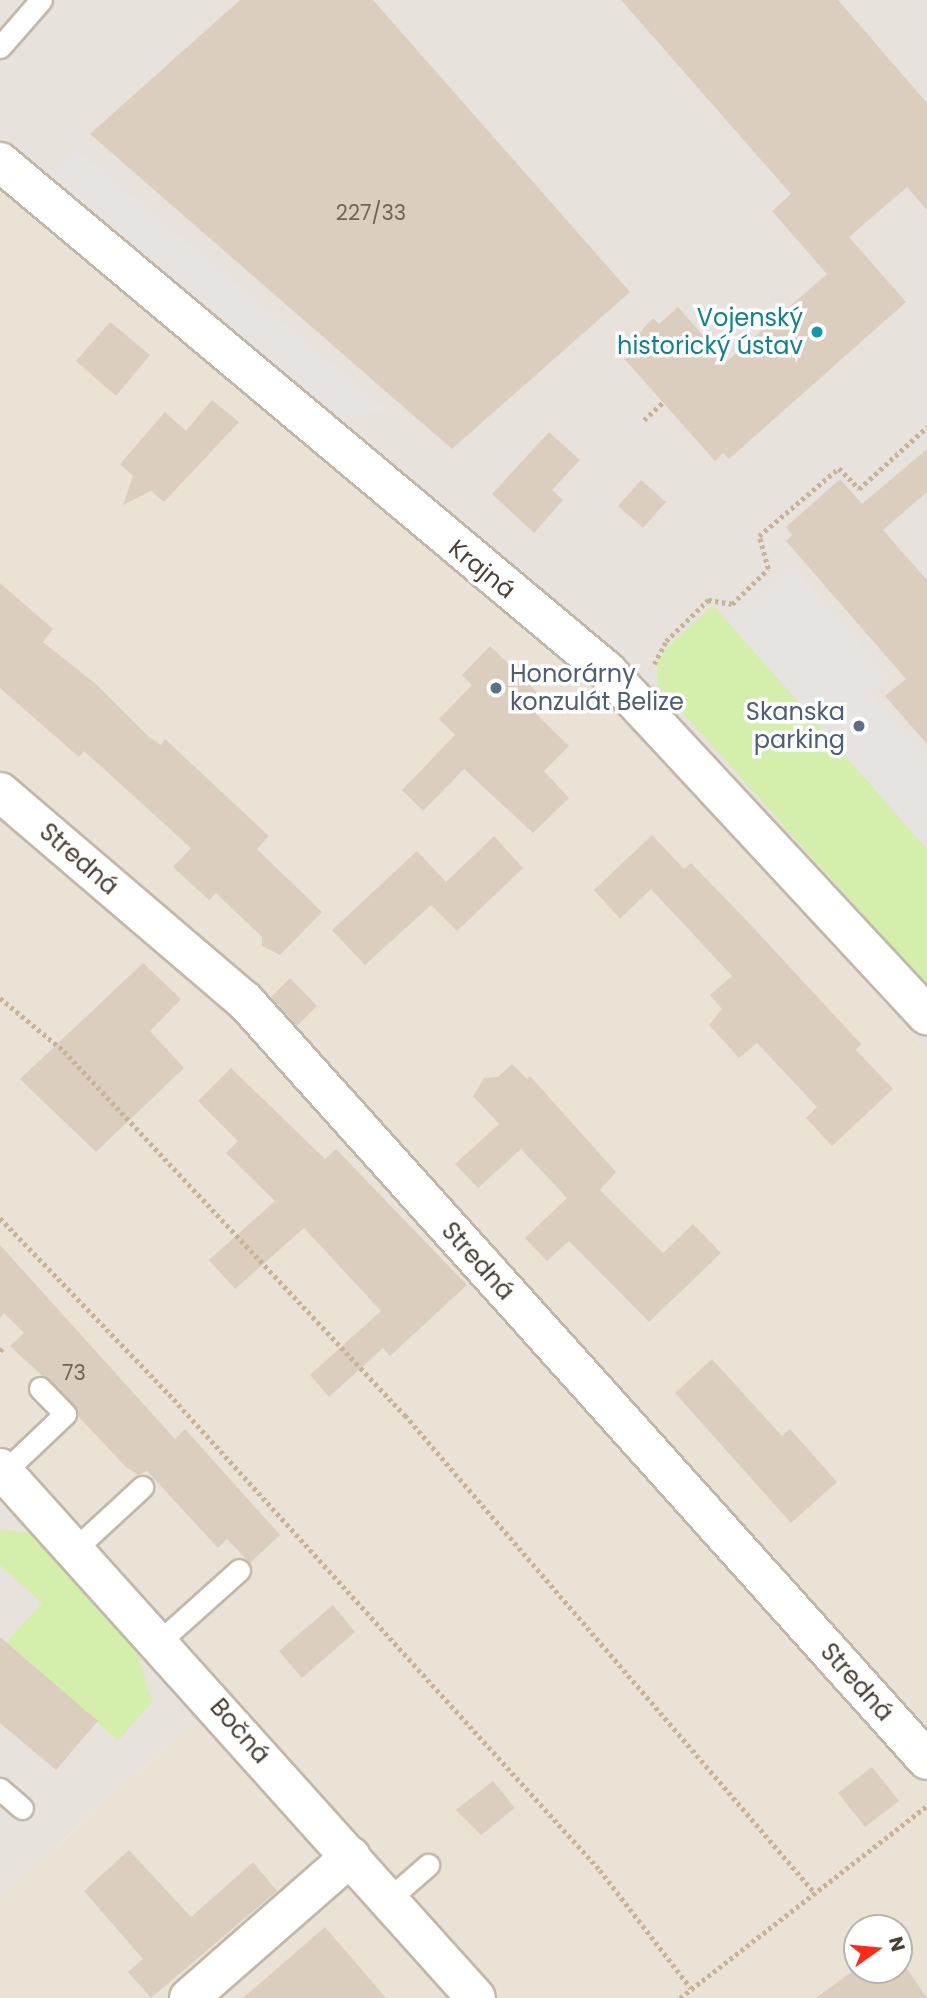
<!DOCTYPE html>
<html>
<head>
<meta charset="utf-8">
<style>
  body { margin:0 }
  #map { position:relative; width:927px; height:1998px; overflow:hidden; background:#f6f0e7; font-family:Poppins,sans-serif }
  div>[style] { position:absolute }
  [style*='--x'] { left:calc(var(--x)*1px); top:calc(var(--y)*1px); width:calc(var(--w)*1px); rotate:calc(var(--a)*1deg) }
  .residential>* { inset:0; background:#eae2d5 }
  .industrial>* { inset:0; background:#e8e2dc }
  .green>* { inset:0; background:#d4eeac }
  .parking>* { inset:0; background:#e6e3e0 }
  .building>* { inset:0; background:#dccebe }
  .path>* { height:4.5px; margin-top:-2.25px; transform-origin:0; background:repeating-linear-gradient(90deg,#c6b398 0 3.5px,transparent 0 7px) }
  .roads { filter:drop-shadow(2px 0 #c2b8a9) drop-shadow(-2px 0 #c2b8a9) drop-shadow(0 2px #c2b8a9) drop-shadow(0 -2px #c2b8a9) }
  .lane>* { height:21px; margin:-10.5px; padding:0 10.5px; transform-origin:10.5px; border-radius:10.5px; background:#fff }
  .street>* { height:38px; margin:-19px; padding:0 19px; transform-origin:19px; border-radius:19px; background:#fff }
  .dots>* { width:19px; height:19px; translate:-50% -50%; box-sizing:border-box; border:4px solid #fff; border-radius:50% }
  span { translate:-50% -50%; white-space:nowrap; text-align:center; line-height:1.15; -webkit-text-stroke:7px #fff; paint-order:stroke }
  .number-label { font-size:21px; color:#6e6457 }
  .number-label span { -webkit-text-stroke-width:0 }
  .culture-label { font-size:24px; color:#0d838f }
  .right { translate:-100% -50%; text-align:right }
  .street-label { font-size:24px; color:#4a4035 }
  .service-label { font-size:24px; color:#4e5e75 }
  .left { translate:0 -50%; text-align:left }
  .north { position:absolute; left:843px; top:1914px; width:70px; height:70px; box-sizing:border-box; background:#fff; border:2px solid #b7b3ae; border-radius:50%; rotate:75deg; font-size:19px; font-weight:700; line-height:28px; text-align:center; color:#4a4035 }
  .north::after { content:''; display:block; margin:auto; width:24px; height:32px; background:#ff2a15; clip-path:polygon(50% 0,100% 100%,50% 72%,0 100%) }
</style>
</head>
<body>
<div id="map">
  <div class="residential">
    <div style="clip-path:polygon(evenodd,0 189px,580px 663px,927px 1051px,927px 1998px,0 1998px,0 1897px,221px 1698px,0 1459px,0 189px,857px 1928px,899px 1928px,899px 1970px,857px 1970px,857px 1928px)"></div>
  </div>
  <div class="industrial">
    <div style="clip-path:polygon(0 0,927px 0,927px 1051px,580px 663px,0 189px)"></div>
    <div style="clip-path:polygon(0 1459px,221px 1698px,0 1897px)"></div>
  </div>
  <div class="green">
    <div style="clip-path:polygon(713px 605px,927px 849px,927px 986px,658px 685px,657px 663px,667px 648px)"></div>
    <div style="clip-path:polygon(0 1530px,28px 1532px,56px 1545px,130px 1627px,152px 1702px,118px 1741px,6px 1642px,42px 1603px,0 1565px)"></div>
  </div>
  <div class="parking">
    <div style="clip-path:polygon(77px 150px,389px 412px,332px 420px,48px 178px)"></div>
    <div style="clip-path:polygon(792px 565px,889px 677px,871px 694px,927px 759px,927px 849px,729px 622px)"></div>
  </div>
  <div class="building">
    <div style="clip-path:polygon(240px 0,373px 0,630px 292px,452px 449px,90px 134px)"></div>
    <div style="clip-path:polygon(621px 0,838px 0,927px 103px,927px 210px,907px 187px,849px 237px,906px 302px,729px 459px,723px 453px,715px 461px,620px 354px,653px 318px,659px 324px,678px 307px,726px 362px,827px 274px,772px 211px,791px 194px)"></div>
    <div style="clip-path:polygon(110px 322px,150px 355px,116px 396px,76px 361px)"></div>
    <div style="clip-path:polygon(212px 400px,239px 422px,164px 502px,151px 491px,123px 505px,133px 476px,120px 464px,165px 412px,186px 431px)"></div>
    <div style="clip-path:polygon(549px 432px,580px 460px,552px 490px,563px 500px,534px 533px,492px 494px)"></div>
    <div style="clip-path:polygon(927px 449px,927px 492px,883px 530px,927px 580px,927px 744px,885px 696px,906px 679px,786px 541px,792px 535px,786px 527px,840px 479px,862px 504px)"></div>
    <div style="clip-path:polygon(641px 480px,666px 502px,643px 528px,618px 506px)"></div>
    <div style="clip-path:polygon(0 583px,53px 629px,43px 642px,96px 684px,149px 737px,161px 745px,165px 739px,269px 836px,257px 849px,322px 912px,280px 955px,262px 946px,262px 937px,216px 893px,209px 900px,173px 867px,191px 848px,84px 751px,79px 757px,0 688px)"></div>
    <div style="clip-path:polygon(490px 646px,538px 693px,526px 704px,569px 746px,544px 771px,569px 798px,533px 833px,464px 769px,423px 811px,402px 790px,455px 735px,439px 719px,472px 685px,462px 675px)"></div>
    <div style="clip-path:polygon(652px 835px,684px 869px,691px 863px,748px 922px,861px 1044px,856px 1050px,893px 1089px,832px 1146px,806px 1118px,817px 1107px,757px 1043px,739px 1058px,709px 1025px,722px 1009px,710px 995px,732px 976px,651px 889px,620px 919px,594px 890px)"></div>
    <div style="clip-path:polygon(494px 836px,523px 868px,457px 931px,431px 905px,365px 965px,332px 930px,417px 851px,446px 882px)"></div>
    <div style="clip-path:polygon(143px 963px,181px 999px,150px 1031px,184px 1068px,96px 1152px,20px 1079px)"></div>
    <div style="clip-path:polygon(290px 978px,317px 1006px,297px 1026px,271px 997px)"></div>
    <div style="clip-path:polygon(512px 1064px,527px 1079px,530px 1076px,616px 1172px,600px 1190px,663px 1253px,693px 1224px,721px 1253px,649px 1322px,569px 1241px,547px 1261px,525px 1238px,567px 1198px,521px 1149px,478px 1188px,455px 1164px,499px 1124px,473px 1096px,484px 1078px,498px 1077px)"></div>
    <div style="clip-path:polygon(231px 1068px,325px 1159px,336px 1149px,467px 1285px,390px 1356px,383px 1348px,329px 1397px,310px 1375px,381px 1311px,304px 1228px,235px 1289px,209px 1260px,275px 1201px,226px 1153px,238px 1141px,198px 1101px)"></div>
    <div style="clip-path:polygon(0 1245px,175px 1439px,185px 1429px,280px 1535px,250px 1563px,227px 1539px,218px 1548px,147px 1471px,138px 1475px,125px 1466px,78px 1416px,74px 1405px,10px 1346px,24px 1333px,4px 1313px,0 1318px)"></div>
    <div style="clip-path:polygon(712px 1359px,782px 1436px,790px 1429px,837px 1482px,791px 1523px,675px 1393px)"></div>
    <div style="clip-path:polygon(333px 1605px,355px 1632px,302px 1678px,279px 1651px)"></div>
    <div style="clip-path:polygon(0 1637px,98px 1721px,56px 1770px,0 1723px)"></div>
    <div style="clip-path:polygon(872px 1767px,899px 1801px,865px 1827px,838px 1793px)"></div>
    <div style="clip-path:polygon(493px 1781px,515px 1808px,481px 1835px,456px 1810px)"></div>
    <div style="clip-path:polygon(129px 1850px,191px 1917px,253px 1862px,277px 1891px,151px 1998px,128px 1972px,143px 1959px,84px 1891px)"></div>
    <div style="clip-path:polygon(325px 1927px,386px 1998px,243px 1998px)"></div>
    <div style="clip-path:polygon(899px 1957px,927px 1998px,816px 1998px,857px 1968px,899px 1970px)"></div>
  </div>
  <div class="path">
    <div style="--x:644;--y:420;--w:26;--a:-43"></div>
    <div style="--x:654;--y:664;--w:26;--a:-62"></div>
    <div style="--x:666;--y:641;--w:59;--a:-44.3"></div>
    <div style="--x:708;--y:600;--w:24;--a:9"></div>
    <div style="--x:732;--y:604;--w:50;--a:-44.2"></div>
    <div style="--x:768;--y:569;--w:34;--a:-105"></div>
    <div style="--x:759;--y:536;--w:105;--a:-40.4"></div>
    <div style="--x:839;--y:468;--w:29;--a:46"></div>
    <div style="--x:859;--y:489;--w:92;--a:-42.4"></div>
    <div style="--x:0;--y:998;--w:83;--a:39.6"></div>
    <div style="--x:64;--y:1051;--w:499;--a:46.9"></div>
    <div style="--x:405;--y:1415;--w:630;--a:49.38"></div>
    <div style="--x:0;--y:1218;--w:244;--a:46.2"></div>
    <div style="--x:169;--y:1394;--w:642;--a:47.84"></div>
    <div style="--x:600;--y:1870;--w:149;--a:52.4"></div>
    <div style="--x:0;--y:1351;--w:7;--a:-45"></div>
    <div style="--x:680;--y:1998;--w:313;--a:-37.9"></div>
  </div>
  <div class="roads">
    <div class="lane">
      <div style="--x:0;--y:47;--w:62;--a:-48.9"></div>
      <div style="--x:4;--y:1472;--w:84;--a:-43.6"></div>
      <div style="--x:65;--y:1414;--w:36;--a:-134"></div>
      <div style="--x:76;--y:1548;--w:90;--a:-42.7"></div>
      <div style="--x:160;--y:1641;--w:106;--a:-41.9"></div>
      <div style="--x:0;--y:1789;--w:29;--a:41"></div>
      <div style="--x:389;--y:1899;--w:52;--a:-41.1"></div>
    </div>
    <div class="street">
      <div style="--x:0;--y:162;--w:792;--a:39.98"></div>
      <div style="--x:607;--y:671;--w:470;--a:47.1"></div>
      <div style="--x:0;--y:792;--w:322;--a:40.5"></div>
      <div style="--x:245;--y:1001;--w:1020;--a:48.06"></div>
      <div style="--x:0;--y:1468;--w:712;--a:48.07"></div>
      <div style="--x:189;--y:1998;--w:215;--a:-41.2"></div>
    </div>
  </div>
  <div class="dots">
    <div style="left:817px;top:332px;background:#0f9aa8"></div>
    <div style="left:496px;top:688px;background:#5c6f8a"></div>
    <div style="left:859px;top:726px;background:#5c6f8a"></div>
  </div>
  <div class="number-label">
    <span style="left:371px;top:213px">227/33</span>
    <span style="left:74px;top:1373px">73</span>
  </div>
  <div class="culture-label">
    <span class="right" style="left:803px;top:332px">Vojenský<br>historický ústav</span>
  </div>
  <div class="street-label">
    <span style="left:482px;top:569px;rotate:39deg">Krajná</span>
    <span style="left:79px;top:859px;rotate:41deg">Stredná</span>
    <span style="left:478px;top:1261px;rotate:48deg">Stredná</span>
    <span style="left:857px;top:1682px;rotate:48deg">Stredná</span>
    <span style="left:240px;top:1731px;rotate:49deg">Bočná</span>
  </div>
  <div class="service-label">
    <span class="left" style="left:510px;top:688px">Honorárny<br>konzulát Belize</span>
    <span class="right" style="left:845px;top:726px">Skanska<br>parking</span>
  </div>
  <div class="north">N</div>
</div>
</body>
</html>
